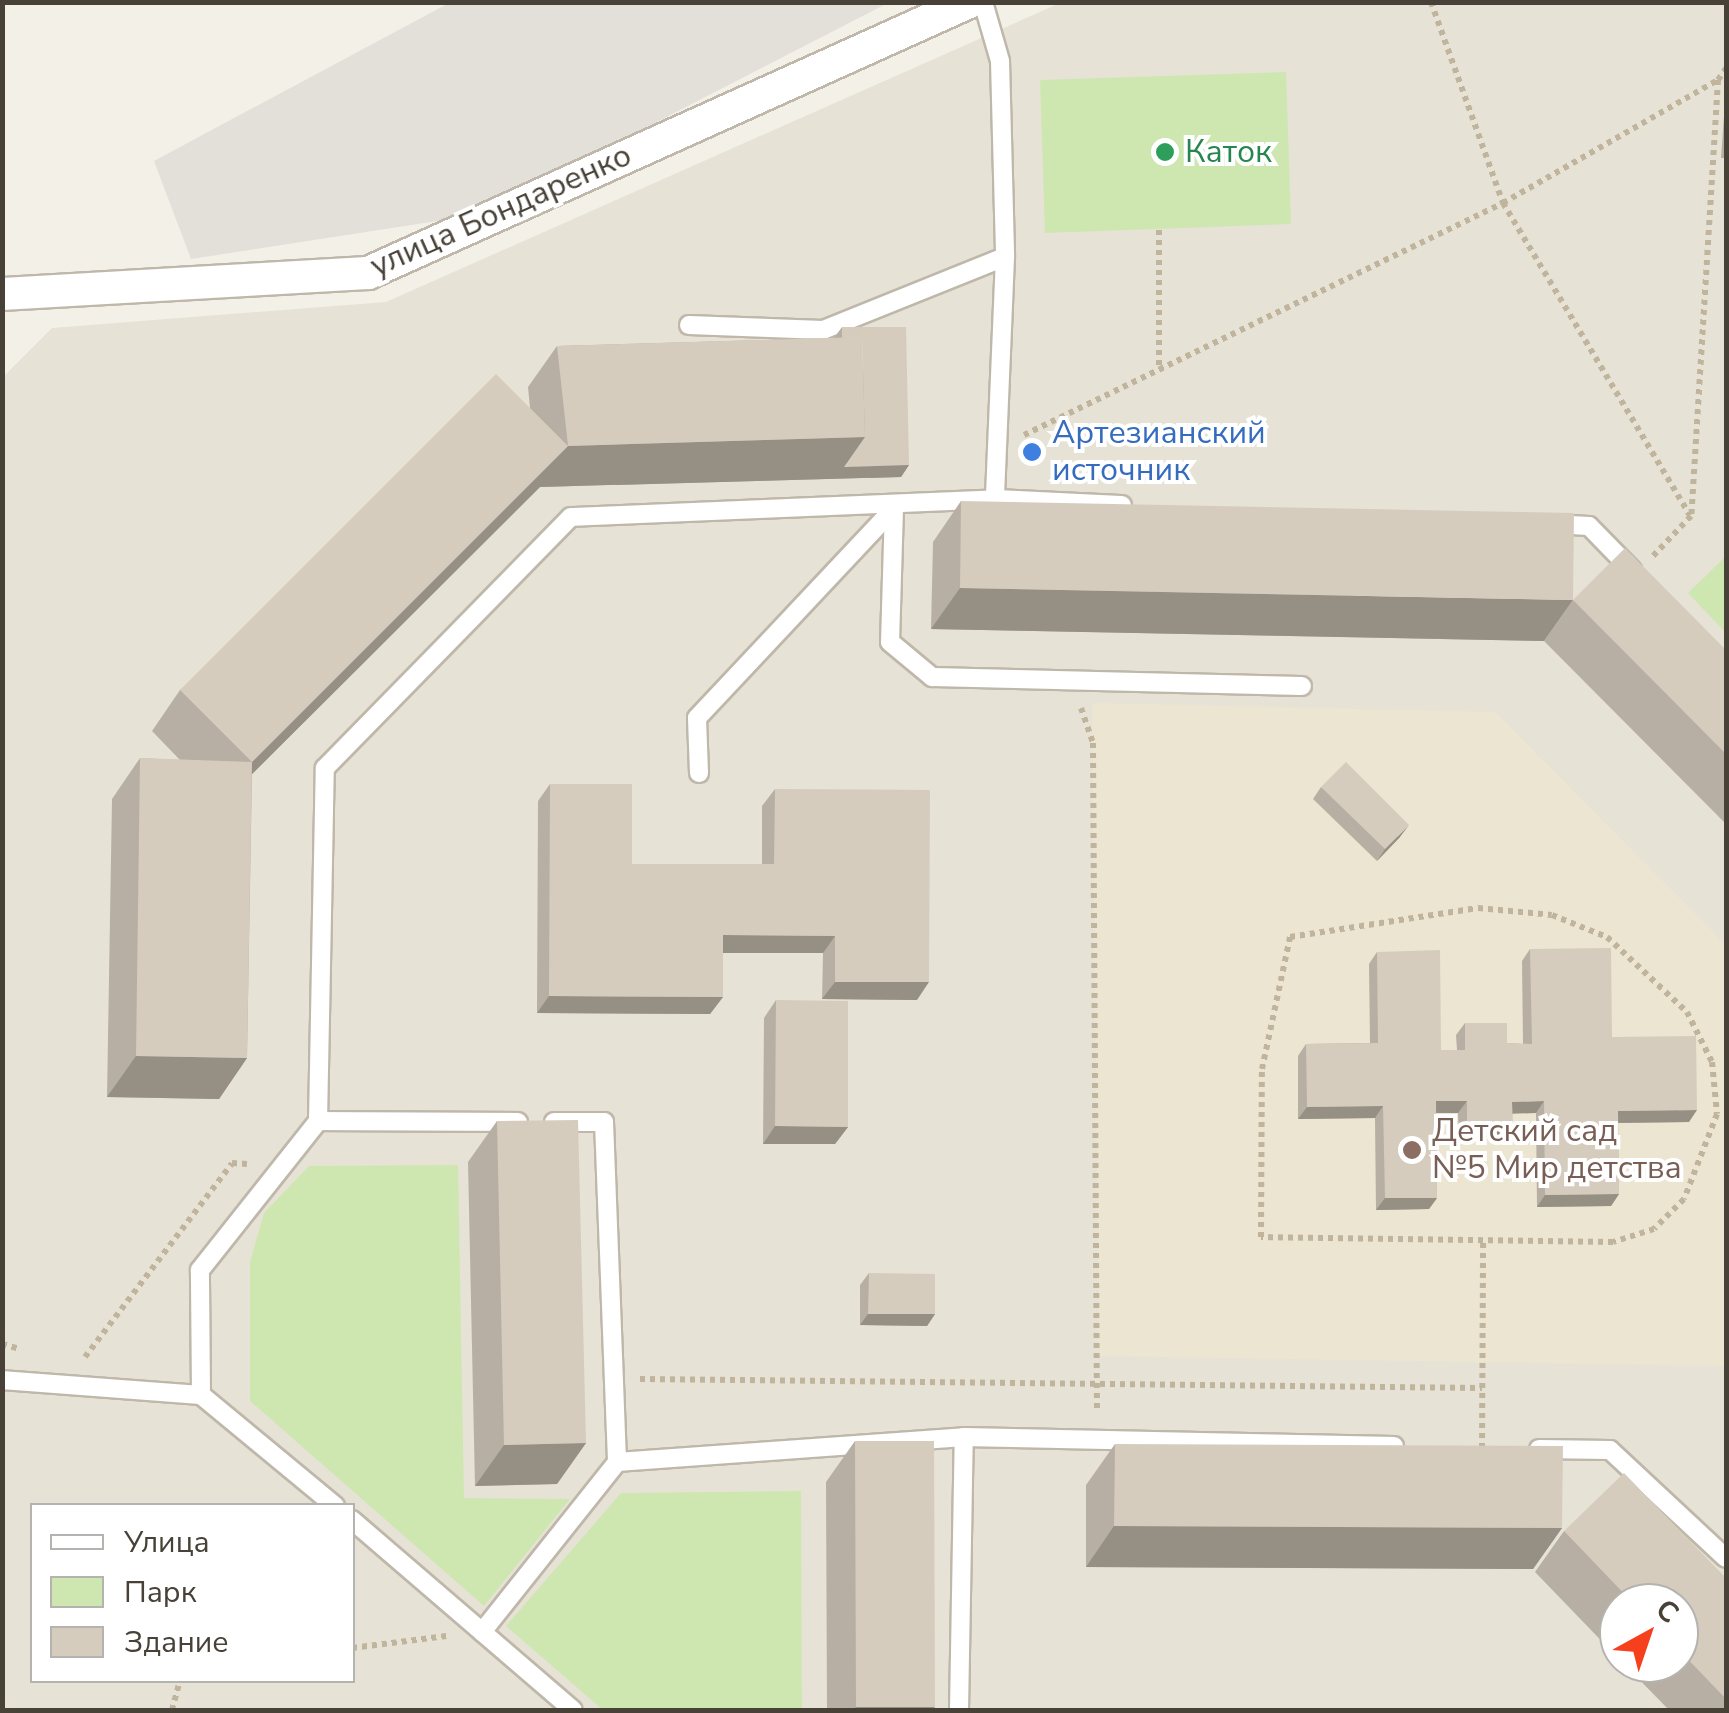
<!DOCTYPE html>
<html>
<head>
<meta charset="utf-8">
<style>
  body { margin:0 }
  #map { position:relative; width:1729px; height:1713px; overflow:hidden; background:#f3f0e8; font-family:"Nunito Sans",sans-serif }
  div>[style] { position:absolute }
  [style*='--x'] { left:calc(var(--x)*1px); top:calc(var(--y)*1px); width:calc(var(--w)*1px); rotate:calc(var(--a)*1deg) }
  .residential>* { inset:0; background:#e7e2d6 }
  .industrial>* { inset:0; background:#e3dfd9 }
  .education>* { inset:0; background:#ece5d2 }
  .green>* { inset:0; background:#cee7b1 }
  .path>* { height:6px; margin-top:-3px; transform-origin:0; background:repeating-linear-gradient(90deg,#c0b49c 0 5px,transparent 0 10px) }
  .roads { filter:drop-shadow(2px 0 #bfb8aa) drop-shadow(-2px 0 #bfb8aa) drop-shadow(0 2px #bfb8aa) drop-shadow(0 -2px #bfb8aa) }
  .service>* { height:18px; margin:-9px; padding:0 9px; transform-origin:9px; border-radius:9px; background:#fff }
  .minor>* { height:32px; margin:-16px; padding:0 16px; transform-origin:16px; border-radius:16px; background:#fff }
  .wall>* { inset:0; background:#b7afa3 }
  .shaded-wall>* { inset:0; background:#958f84 }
  .building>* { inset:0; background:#d5ccbd }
  .dots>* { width:28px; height:28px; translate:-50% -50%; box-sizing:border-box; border:5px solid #fff; border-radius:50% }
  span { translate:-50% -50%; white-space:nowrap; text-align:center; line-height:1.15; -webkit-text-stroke:8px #fff; paint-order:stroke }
  .leisure-label { font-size:32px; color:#27864d }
  .left { translate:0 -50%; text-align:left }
  .street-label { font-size:32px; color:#474137 }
  .shop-label { font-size:32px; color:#366cbe }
  .education-label { font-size:32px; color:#785e54 }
  .frame { position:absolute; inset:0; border:5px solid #474137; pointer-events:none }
  .legend { position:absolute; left:30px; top:1503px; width:325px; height:180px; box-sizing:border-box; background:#fff; border:2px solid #b5b3af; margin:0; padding:12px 18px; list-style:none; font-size:30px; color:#474137 }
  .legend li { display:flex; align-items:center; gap:20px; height:50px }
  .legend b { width:50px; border:2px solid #b5b3af }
  .north { position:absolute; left:1599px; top:1583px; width:100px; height:100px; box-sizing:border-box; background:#fff; border:2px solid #b5b3af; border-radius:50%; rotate:40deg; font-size:28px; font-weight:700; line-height:40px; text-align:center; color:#474137 }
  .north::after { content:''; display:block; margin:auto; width:35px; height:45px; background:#f6401d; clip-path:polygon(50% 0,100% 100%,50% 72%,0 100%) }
</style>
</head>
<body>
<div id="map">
  <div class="residential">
    <div style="clip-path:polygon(evenodd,1060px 3px,1726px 3px,1726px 1710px,3px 1710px,3px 377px,52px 328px,386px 302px,1060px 3px,32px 1506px,352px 1506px,352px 1680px,32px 1680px,32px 1506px,1060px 3px,1619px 1603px,1679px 1603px,1679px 1663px,1619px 1663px,1619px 1603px)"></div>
  </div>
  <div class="industrial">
    <div style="clip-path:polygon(449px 3px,888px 3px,476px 215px,191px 259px,154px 161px)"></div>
  </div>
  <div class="education">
    <div style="clip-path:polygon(1092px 703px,1495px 712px,1726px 945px,1726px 1366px,1099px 1356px)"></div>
  </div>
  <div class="green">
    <div style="clip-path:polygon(1286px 72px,1291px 224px,1045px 233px,1040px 80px)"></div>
    <div style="clip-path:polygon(1726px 556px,1726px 633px,1688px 593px)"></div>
    <div style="clip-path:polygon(458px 1165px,464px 1498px,570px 1499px,484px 1606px,250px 1401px,250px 1262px,264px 1213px,309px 1166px)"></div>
    <div style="clip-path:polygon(801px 1491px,802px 1710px,603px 1710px,506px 1626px,621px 1493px)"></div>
  </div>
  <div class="path">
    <div style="--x:1431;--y:2;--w:214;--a:70.3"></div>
    <div style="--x:1503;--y:203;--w:364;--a:59.1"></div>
    <div style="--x:1718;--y:80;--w:14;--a:-56"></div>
    <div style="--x:1159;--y:365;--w:135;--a:-90"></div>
    <div style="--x:1024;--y:435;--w:532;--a:-25.84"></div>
    <div style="--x:1503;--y:203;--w:248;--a:-29.8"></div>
    <div style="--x:1718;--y:80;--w:437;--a:93.5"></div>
    <div style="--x:1691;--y:516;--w:55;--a:133.5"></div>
    <div style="--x:1081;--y:708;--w:37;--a:71"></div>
    <div style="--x:1093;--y:743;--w:670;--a:89.66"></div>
    <div style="--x:1478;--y:908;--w:74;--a:5.4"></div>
    <div style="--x:1552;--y:915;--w:59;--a:21.8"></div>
    <div style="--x:1607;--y:937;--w:110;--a:43.2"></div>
    <div style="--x:1687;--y:1012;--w:56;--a:63.4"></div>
    <div style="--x:1712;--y:1062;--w:52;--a:84.5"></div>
    <div style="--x:1717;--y:1114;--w:91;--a:111.2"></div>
    <div style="--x:1684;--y:1199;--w:42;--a:135"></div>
    <div style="--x:1654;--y:1229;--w:43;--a:162.4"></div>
    <div style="--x:1613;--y:1242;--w:352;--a:-179.2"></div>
    <div style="--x:1261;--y:1237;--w:168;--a:-89.7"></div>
    <div style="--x:1262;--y:1069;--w:135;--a:-78"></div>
    <div style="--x:1290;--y:937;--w:190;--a:-8.8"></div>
    <div style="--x:2;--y:1344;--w:19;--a:16"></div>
    <div style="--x:85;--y:1357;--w:243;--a:-52.8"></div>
    <div style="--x:232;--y:1163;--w:15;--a:4"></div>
    <div style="--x:640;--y:1379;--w:842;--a:0.61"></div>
    <div style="--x:1482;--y:1448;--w:207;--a:-89.7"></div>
    <div style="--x:352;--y:1648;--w:95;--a:-7.3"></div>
    <div style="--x:172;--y:1710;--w:31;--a:-75"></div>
  </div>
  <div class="roads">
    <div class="service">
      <div style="--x:983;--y:2;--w:61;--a:73.9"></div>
      <div style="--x:1000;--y:61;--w:196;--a:88.5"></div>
      <div style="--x:1005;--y:257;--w:242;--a:92.4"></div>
      <div style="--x:995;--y:499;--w:127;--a:2.7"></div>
      <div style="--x:689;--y:325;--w:134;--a:2.1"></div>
      <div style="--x:823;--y:330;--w:196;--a:-21.9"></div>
      <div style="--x:1552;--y:524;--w:37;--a:3"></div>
      <div style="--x:1589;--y:526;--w:62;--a:45.7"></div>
      <div style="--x:699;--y:773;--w:55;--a:-92.1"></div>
      <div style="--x:697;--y:718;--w:288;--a:-46.8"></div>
      <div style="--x:894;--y:508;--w:134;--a:91.7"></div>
      <div style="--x:890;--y:642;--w:55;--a:39.8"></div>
      <div style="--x:932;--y:677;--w:370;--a:1.4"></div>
      <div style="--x:318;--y:1121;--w:353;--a:-88.9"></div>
      <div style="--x:325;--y:768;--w:351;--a:-45.6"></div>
      <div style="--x:571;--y:517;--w:424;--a:-2.4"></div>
      <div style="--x:554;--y:1122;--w:50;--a:0"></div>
      <div style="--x:604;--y:1122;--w:340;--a:87.8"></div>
      <div style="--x:2;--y:1380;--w:200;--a:4.3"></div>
      <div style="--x:201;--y:1395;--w:174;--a:39.6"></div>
      <div style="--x:201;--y:1395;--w:125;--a:-90.5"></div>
      <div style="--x:200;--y:1270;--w:190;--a:-51.6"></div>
      <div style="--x:318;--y:1121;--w:200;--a:0.3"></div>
      <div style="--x:1539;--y:1449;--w:71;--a:0.8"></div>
      <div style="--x:1610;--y:1450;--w:158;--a:43"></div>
      <div style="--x:352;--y:1520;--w:291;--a:40.7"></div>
      <div style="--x:482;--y:1632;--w:217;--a:-51.5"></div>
      <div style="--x:617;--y:1462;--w:348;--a:-4.1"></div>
      <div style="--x:964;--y:1437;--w:430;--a:1.2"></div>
      <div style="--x:959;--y:1710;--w:273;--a:-89"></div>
    </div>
    <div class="minor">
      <div style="--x:2;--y:294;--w:367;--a:-3.3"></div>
      <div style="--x:368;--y:273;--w:659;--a:-24.27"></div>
    </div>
  </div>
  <div class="wall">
    <div style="clip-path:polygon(1726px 88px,1726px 158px,1721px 158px)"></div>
    <div style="clip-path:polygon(842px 327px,909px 465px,901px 477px,540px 487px,252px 774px,247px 1058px,219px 1099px,107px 1097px,112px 799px,140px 758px,180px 760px,152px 731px,180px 690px,530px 408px,528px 387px,557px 346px,834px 338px)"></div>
    <div style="clip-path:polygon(961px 501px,1544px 641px,931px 629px,933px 542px)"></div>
    <div style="clip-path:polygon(1573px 600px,1726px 650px,1726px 824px,1544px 641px)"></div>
    <div style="clip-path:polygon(550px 784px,632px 864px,762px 864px,762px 806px,775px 789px,917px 1000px,822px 999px,823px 953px,723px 953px,723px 997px,710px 1014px,537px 1013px,538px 801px)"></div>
    <div style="clip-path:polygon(1321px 787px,1400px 837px,1377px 861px,1313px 799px)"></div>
    <div style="clip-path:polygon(1530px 949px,1689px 1122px,1618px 1123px,1619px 1194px,1611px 1206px,1537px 1207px,1536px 1113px,1513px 1113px,1504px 1136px,1459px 1137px,1458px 1113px,1436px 1113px,1437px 1198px,1429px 1209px,1376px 1210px,1375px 1118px,1298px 1119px,1298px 1056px,1306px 1044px,1370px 1043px,1369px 964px,1377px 952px,1441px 1050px,1457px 1050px,1456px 1035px,1465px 1023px,1507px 1043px,1523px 1044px,1522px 961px)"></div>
    <div style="clip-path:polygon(776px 1000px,848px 1127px,835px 1144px,763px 1144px,764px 1018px)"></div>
    <div style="clip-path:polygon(497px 1121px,586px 1443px,557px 1484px,475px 1486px,468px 1162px)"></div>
    <div style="clip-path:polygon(869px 1273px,935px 1314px,927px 1326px,860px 1325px,860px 1285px)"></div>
    <div style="clip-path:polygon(855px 1441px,933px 1710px,827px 1710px,826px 1482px)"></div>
    <div style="clip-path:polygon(1115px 1444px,1562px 1528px,1533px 1569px,1086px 1567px,1086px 1485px)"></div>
    <div style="clip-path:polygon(1564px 1531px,1726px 1578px,1726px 1710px,1669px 1710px,1623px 1663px,1679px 1663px,1679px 1603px,1619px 1603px,1619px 1659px,1535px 1572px)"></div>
  </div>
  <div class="shaded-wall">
    <div style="clip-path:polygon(865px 437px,909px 465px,901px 477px,540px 487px,223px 803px,252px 762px,568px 446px)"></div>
    <div style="clip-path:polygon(960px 588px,1573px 600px,1544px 641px,931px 629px)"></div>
    <div style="clip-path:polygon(1409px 825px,1400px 837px,1377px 861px,1385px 849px)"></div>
    <div style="clip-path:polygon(723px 935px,835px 936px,823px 953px,711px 953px)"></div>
    <div style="clip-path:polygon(835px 982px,929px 982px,917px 1000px,822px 999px)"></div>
    <div style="clip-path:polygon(549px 996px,723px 997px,710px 1014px,537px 1013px)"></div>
    <div style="clip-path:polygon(136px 1056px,247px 1058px,219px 1099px,107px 1097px)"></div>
    <div style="clip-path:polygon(1436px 1101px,1467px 1101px,1458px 1113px,1428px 1113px)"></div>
    <div style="clip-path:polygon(1544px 1101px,1536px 1113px,1504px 1114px,1512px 1102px)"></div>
    <div style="clip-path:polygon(1383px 1106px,1375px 1118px,1298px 1119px,1307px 1107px)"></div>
    <div style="clip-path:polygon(1697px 1110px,1689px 1122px,1610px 1123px,1618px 1111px)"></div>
    <div style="clip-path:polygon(1513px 1124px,1504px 1136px,1459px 1137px,1467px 1125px)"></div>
    <div style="clip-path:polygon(775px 1126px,848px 1127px,835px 1144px,763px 1144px)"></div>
    <div style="clip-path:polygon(1619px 1194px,1611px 1206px,1537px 1207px,1545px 1195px)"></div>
    <div style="clip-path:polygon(1385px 1198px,1437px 1198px,1429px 1209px,1376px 1210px)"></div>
    <div style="clip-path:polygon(868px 1314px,935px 1314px,927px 1326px,860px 1325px)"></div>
    <div style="clip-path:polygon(586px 1443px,557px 1484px,475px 1486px,504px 1445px)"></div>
    <div style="clip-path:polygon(1114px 1526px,1562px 1528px,1533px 1569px,1086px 1567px)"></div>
    <div style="clip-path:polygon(856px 1707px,935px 1707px,933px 1710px,853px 1710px)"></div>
  </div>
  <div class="building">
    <div style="clip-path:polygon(842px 327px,906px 327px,909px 465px,844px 467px,865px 437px,862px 337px,842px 338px)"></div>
    <div style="clip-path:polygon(862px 337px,865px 437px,568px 446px,557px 346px)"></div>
    <div style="clip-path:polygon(496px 374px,568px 446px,252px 762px,180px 690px)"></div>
    <div style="clip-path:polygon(961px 501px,1574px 513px,1573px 600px,960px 588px)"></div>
    <div style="clip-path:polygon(1625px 548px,1726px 650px,1726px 754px,1573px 600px)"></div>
    <div style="clip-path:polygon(140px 758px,252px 762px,247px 1058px,136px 1056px)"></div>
    <div style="clip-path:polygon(1346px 762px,1409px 825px,1385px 849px,1321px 787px)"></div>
    <div style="clip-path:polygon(550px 784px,632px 784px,632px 864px,774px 864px,775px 789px,930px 790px,929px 982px,835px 982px,835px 936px,723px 935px,723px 997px,549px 996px)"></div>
    <div style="clip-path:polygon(1611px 948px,1612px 1037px,1696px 1036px,1697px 1110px,1618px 1111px,1619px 1194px,1545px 1195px,1544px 1101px,1512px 1102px,1513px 1124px,1467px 1125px,1467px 1101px,1436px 1101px,1437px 1198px,1385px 1198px,1383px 1106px,1307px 1107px,1306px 1044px,1378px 1043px,1377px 952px,1440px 950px,1441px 1050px,1465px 1050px,1465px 1023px,1507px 1023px,1507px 1043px,1532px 1044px,1530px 949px)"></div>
    <div style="clip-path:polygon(776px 1000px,848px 1001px,848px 1127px,775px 1126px)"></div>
    <div style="clip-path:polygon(578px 1120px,586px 1443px,504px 1445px,497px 1121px)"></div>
    <div style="clip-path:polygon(869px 1273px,935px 1274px,935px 1314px,868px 1314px)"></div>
    <div style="clip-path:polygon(855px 1441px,934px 1441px,935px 1707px,856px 1707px)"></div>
    <div style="clip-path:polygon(1115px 1444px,1563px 1446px,1562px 1528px,1114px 1526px)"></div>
    <div style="clip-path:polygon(1624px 1473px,1726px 1578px,1726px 1699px,1679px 1650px,1679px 1603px,1633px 1603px,1564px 1531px)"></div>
    <div style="clip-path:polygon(451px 1709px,451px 1710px,257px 1710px)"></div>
  </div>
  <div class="dots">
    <div style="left:1165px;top:152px;background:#2e9e5b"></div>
    <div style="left:1032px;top:452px;background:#3f7fe0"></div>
    <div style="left:1412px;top:1150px;background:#8d6e63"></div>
  </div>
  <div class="leisure-label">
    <span class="left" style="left:1185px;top:152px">Каток</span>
  </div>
  <div class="street-label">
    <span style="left:501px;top:211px;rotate:-24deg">улица Бондаренко</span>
  </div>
  <div class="shop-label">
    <span class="left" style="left:1052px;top:452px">Артезианский<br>источник</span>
  </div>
  <div class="education-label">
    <span class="left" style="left:1432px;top:1150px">Детский сад<br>№5 Мир детства</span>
  </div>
  <div class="frame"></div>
  <ul class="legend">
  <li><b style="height:12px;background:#fff"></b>Улица</li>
  <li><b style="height:28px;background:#cee7b1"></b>Парк</li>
  <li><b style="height:28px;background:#d5ccbd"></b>Здание</li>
  </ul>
  <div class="north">С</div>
</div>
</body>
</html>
